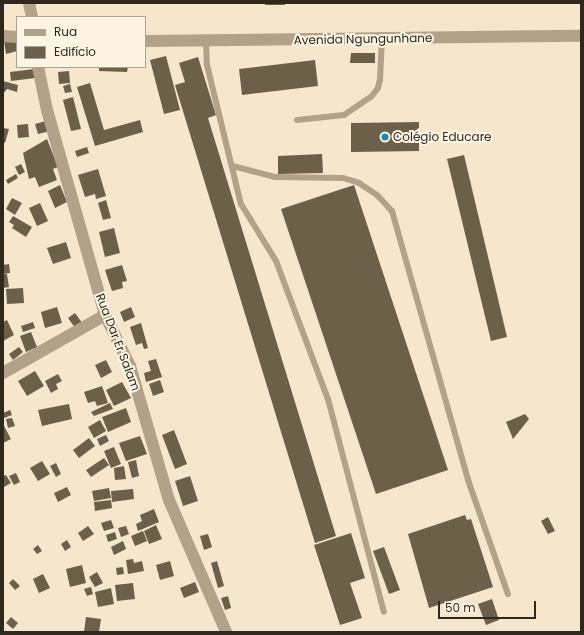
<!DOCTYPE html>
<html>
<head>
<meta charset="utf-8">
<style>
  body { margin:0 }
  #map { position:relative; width:584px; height:635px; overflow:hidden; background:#f5e6cc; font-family:Poppins,sans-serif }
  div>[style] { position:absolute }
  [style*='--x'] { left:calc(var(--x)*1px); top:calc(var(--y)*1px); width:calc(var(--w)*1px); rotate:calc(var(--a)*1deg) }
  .building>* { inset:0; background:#6d604a }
  .lane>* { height:6px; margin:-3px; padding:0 3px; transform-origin:3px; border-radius:3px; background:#b1a289 }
  .street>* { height:12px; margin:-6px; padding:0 6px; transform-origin:6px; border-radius:6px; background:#b1a289 }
  .dots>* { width:11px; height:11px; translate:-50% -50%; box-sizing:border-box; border:2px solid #fdf4e4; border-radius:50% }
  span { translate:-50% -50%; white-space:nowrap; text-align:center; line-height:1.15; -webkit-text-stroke:4px #fdf4e4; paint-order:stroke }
  .street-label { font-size:12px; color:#2e291f }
  .poi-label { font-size:12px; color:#2e291f }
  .left { translate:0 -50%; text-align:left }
  .frame { position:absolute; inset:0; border:4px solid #2e291f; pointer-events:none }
  .legend { position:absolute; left:16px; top:16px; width:130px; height:52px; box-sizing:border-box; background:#fdf4e4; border:1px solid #aaa395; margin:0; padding:5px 7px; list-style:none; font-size:12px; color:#2e291f }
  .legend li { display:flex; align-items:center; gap:8px; height:20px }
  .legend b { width:20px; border:1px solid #aaa395 }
  .scale { position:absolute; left:438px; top:601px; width:98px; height:18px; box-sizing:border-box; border:2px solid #2e291f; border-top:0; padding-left:5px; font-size:12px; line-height:14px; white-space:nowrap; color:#2e291f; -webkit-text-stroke:3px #fdf4e4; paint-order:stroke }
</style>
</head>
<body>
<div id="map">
  <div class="building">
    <div style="clip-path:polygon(265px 3px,285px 3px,285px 5px,265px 5px)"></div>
    <div style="clip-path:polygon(17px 38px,17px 51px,6px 54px,4px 40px)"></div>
    <div style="clip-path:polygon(351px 53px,375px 53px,375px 63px,350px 63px)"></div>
    <div style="clip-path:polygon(166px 56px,180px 110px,164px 114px,150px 60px)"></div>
    <div style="clip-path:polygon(198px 57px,216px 115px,208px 118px,336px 536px,315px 543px,175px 85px,185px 82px,179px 63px)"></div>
    <div style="clip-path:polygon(315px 60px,318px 86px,242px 95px,239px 69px)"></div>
    <div style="clip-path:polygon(99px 67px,128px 67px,127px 72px,99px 71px)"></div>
    <div style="clip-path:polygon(34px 69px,35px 78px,11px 81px,10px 72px)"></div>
    <div style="clip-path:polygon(69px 71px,70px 83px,59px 84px,58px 72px)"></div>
    <div style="clip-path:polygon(3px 81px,18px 85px,17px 92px,7px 89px,3px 94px)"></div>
    <div style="clip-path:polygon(90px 83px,104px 130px,140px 120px,143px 132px,95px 146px,77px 87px)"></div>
    <div style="clip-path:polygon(70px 84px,72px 92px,65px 93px,63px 86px)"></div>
    <div style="clip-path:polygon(73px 97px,81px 129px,71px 131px,63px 100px)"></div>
    <div style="clip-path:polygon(46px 121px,50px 131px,38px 134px,35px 124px)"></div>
    <div style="clip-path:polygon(419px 122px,419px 151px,351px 152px,351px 123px)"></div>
    <div style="clip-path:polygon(28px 124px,29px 137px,18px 138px,17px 125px)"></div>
    <div style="clip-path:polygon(3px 128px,9px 129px,5px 143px,3px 142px)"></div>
    <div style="clip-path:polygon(47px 139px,58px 167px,53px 169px,57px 180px,39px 187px,35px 177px,29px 179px,23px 153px)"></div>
    <div style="clip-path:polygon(87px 147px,89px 153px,77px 157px,75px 151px)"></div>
    <div style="clip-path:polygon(322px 154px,323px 173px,278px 174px,278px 156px)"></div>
    <div style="clip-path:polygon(464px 155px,507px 337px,491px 341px,447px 159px)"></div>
    <div style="clip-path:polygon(21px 164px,25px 172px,19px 175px,15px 167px)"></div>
    <div style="clip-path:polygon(98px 169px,106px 196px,96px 199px,95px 194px,85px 197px,78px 175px)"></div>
    <div style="clip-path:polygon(16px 174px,18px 178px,8px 184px,6px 180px)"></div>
    <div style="clip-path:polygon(60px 185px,67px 202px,55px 208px,48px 191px)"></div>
    <div style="clip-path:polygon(354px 185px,448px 470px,376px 494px,281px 209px)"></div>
    <div style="clip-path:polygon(12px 198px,22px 203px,15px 215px,6px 209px)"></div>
    <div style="clip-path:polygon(106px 200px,111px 218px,103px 220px,98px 203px)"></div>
    <div style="clip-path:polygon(40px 203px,48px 221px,37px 226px,29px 208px)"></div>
    <div style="clip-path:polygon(13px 216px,32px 227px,26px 237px,12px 228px,14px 225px,9px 222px)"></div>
    <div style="clip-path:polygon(114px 228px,120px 253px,105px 257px,99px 232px)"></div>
    <div style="clip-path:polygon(66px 242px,71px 258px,53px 264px,47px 248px)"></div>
    <div style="clip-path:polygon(9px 264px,10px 273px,3px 274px,3px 265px)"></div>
    <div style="clip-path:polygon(122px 265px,127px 281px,122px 282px,123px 288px,112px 291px,105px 270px)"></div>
    <div style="clip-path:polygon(3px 274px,7px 274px,9px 287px,3px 288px)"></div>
    <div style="clip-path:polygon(23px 288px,24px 303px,7px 304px,6px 289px)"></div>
    <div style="clip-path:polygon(57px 307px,62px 323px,45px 328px,41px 312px)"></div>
    <div style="clip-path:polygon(131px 307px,135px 317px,124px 322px,120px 312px)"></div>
    <div style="clip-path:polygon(75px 313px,83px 324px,76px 329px,68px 318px)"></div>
    <div style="clip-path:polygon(7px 320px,14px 335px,3px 341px,3px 322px)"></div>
    <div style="clip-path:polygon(33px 322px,35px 328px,23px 332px,21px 326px)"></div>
    <div style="clip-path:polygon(141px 323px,148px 348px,144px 349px,142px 343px,136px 345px,130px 327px)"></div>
    <div style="clip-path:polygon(31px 332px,37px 347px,26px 352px,20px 336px)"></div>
    <div style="clip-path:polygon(19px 347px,23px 352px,13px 360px,9px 354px)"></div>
    <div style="clip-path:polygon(156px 359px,162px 377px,146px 382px,144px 373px,151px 371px,148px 361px)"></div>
    <div style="clip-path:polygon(106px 360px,112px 372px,101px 378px,95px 365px)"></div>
    <div style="clip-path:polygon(35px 371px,44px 386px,27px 396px,18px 381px)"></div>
    <div style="clip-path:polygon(58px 374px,62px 381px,56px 384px,58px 389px,51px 393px,45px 381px)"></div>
    <div style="clip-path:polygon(160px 380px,164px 392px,153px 396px,149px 384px)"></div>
    <div style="clip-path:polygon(122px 382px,131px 398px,114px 406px,106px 390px)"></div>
    <div style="clip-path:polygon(102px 386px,108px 403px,97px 406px,95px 401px,88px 403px,84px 392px)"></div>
    <div style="clip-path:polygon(110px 403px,113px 409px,94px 416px,91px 412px)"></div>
    <div style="clip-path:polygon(69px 404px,72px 419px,42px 426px,38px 410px)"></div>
    <div style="clip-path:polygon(126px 408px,131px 422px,108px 432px,102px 417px)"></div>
    <div style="clip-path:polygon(10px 410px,12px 415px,4px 418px,3px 413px)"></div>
    <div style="clip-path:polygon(525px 414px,529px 419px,513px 439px,506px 422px)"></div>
    <div style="clip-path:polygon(12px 418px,15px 426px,8px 428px,6px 419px)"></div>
    <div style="clip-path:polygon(100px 420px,106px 431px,94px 438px,88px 427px)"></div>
    <div style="clip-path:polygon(3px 424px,11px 439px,3px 443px)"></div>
    <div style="clip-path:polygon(174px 430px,187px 464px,175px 469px,162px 435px)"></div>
    <div style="clip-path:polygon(106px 435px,109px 441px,100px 446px,97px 439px)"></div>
    <div style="clip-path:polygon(140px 436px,147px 454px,126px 461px,119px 443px)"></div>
    <div style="clip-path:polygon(89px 438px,95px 446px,79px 458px,73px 450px)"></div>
    <div style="clip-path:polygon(114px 447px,121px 464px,111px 468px,104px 451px)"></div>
    <div style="clip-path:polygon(104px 458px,109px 465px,91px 477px,86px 470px)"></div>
    <div style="clip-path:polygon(136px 460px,139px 476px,132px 478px,128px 462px)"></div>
    <div style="clip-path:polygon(42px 461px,50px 474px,38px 481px,30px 468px)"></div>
    <div style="clip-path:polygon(56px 463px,61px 474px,56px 477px,50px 466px)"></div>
    <div style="clip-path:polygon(124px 466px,126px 479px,115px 480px,114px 468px)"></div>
    <div style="clip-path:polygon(16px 473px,20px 482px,14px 485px,9px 476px)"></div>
    <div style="clip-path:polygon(6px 475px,11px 483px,4px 487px,3px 476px)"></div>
    <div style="clip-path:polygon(190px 476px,198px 501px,183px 506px,175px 481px)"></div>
    <div style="clip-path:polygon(67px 487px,71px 495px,58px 502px,54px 493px)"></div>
    <div style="clip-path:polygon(109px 488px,111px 498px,94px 501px,92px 491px)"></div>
    <div style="clip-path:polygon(133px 489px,134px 499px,112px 502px,111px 491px)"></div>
    <div style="clip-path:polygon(111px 500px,112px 508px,95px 511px,94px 502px)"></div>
    <div style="clip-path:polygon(154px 509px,159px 522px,138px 531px,136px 524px,142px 521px,140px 515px)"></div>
    <div style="clip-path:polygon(465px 515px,467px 520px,471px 519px,493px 587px,429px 608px,408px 534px)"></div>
    <div style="clip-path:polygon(548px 517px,555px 531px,548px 534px,541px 521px)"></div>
    <div style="clip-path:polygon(111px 520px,114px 528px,104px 531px,101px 523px)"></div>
    <div style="clip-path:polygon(156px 525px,162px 539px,149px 544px,144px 531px)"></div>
    <div style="clip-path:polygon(88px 526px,94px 534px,83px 541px,78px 533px)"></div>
    <div style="clip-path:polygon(126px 526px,129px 534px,121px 537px,118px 528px)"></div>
    <div style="clip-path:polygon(143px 531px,147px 541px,135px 546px,131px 536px)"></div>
    <div style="clip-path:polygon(115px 532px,117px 539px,108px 542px,106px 535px)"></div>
    <div style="clip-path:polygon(351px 533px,365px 578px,350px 583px,362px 618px,340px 625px,314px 545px)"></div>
    <div style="clip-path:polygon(208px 534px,212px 547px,204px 550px,200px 536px)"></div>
    <div style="clip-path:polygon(67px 540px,71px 547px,65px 551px,61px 544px)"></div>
    <div style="clip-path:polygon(123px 541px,126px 549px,114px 555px,111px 547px)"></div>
    <div style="clip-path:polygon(38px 545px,42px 551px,37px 554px,33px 549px)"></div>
    <div style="clip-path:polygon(384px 547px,400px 590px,389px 594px,373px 551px)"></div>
    <div style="clip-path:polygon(133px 559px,134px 563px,142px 561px,144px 571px,128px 574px,126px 560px)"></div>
    <div style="clip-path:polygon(170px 561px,174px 576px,160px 580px,156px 565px)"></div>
    <div style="clip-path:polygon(217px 561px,224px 586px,218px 588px,211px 563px)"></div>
    <div style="clip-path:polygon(82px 565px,86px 583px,70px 587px,66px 569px)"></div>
    <div style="clip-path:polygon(123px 567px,124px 574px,117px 575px,116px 568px)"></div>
    <div style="clip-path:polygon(97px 572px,103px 583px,95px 587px,89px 577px)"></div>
    <div style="clip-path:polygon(43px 574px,50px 588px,39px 593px,33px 579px)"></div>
    <div style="clip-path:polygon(13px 579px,20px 586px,15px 590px,9px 583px)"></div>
    <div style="clip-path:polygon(195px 582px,199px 592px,184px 598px,180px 588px)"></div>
    <div style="clip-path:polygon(133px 583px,135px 599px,117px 601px,115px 585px)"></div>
    <div style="clip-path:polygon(91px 587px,93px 594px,87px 596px,84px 589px)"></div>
    <div style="clip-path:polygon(111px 588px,114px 604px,98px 607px,95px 592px)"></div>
    <div style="clip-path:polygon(228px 596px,231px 608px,225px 610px,221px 598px)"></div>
    <div style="clip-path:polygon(492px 599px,499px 620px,486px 625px,478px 604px)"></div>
    <div style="clip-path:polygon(11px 617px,18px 623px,13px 629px,6px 623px)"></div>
    <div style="clip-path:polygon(86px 617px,101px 619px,99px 632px,84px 632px)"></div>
  </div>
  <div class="lane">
    <div style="--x:206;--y:41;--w:24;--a:88"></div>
    <div style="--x:207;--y:65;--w:143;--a:76.3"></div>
    <div style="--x:241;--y:204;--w:67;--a:58.4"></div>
    <div style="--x:276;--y:261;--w:147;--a:69.4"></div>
    <div style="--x:328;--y:399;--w:220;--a:75.3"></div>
    <div style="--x:297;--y:120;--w:47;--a:-6.1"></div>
    <div style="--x:344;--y:115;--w:32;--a:-34"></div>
    <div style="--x:371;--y:97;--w:11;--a:-52"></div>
    <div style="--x:378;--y:88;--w:9;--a:-77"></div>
    <div style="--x:380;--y:79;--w:41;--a:-87.2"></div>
    <div style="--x:233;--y:166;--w:43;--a:14.7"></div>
    <div style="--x:275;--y:177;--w:68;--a:0.8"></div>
    <div style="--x:343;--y:178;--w:17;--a:17"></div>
    <div style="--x:359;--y:183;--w:22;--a:34"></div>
    <div style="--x:377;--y:195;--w:22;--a:47"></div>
    <div style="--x:392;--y:211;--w:280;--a:74.2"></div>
    <div style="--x:468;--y:480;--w:121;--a:70.7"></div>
  </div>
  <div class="street">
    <div style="--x:29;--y:3;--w:14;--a:78"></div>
    <div style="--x:3;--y:36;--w:14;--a:4"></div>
    <div style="--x:145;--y:41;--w:436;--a:-0.7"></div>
    <div style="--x:38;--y:67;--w:44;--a:78.2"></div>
    <div style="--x:47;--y:110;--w:213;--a:74.2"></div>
    <div style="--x:105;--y:315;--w:57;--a:63.9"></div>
    <div style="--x:130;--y:366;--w:140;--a:73.8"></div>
    <div style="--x:169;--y:500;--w:144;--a:66.6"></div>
    <div style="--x:3;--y:373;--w:117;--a:-29.6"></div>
  </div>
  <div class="dots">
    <div style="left:385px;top:137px;background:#1d8ab1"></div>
  </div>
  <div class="street-label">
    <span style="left:363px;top:39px;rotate:-1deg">Avenida Ngungunhane</span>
    <span style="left:118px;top:342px;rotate:69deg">Rua Dar Er Salam</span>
  </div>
  <div class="poi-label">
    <span class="left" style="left:393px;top:137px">Colégio Educare</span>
  </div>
  <div class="frame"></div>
  <ul class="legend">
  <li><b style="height:5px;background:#b1a289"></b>Rua</li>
  <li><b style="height:11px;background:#6d604a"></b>Edifício</li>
  </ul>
  <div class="scale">50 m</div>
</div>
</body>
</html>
